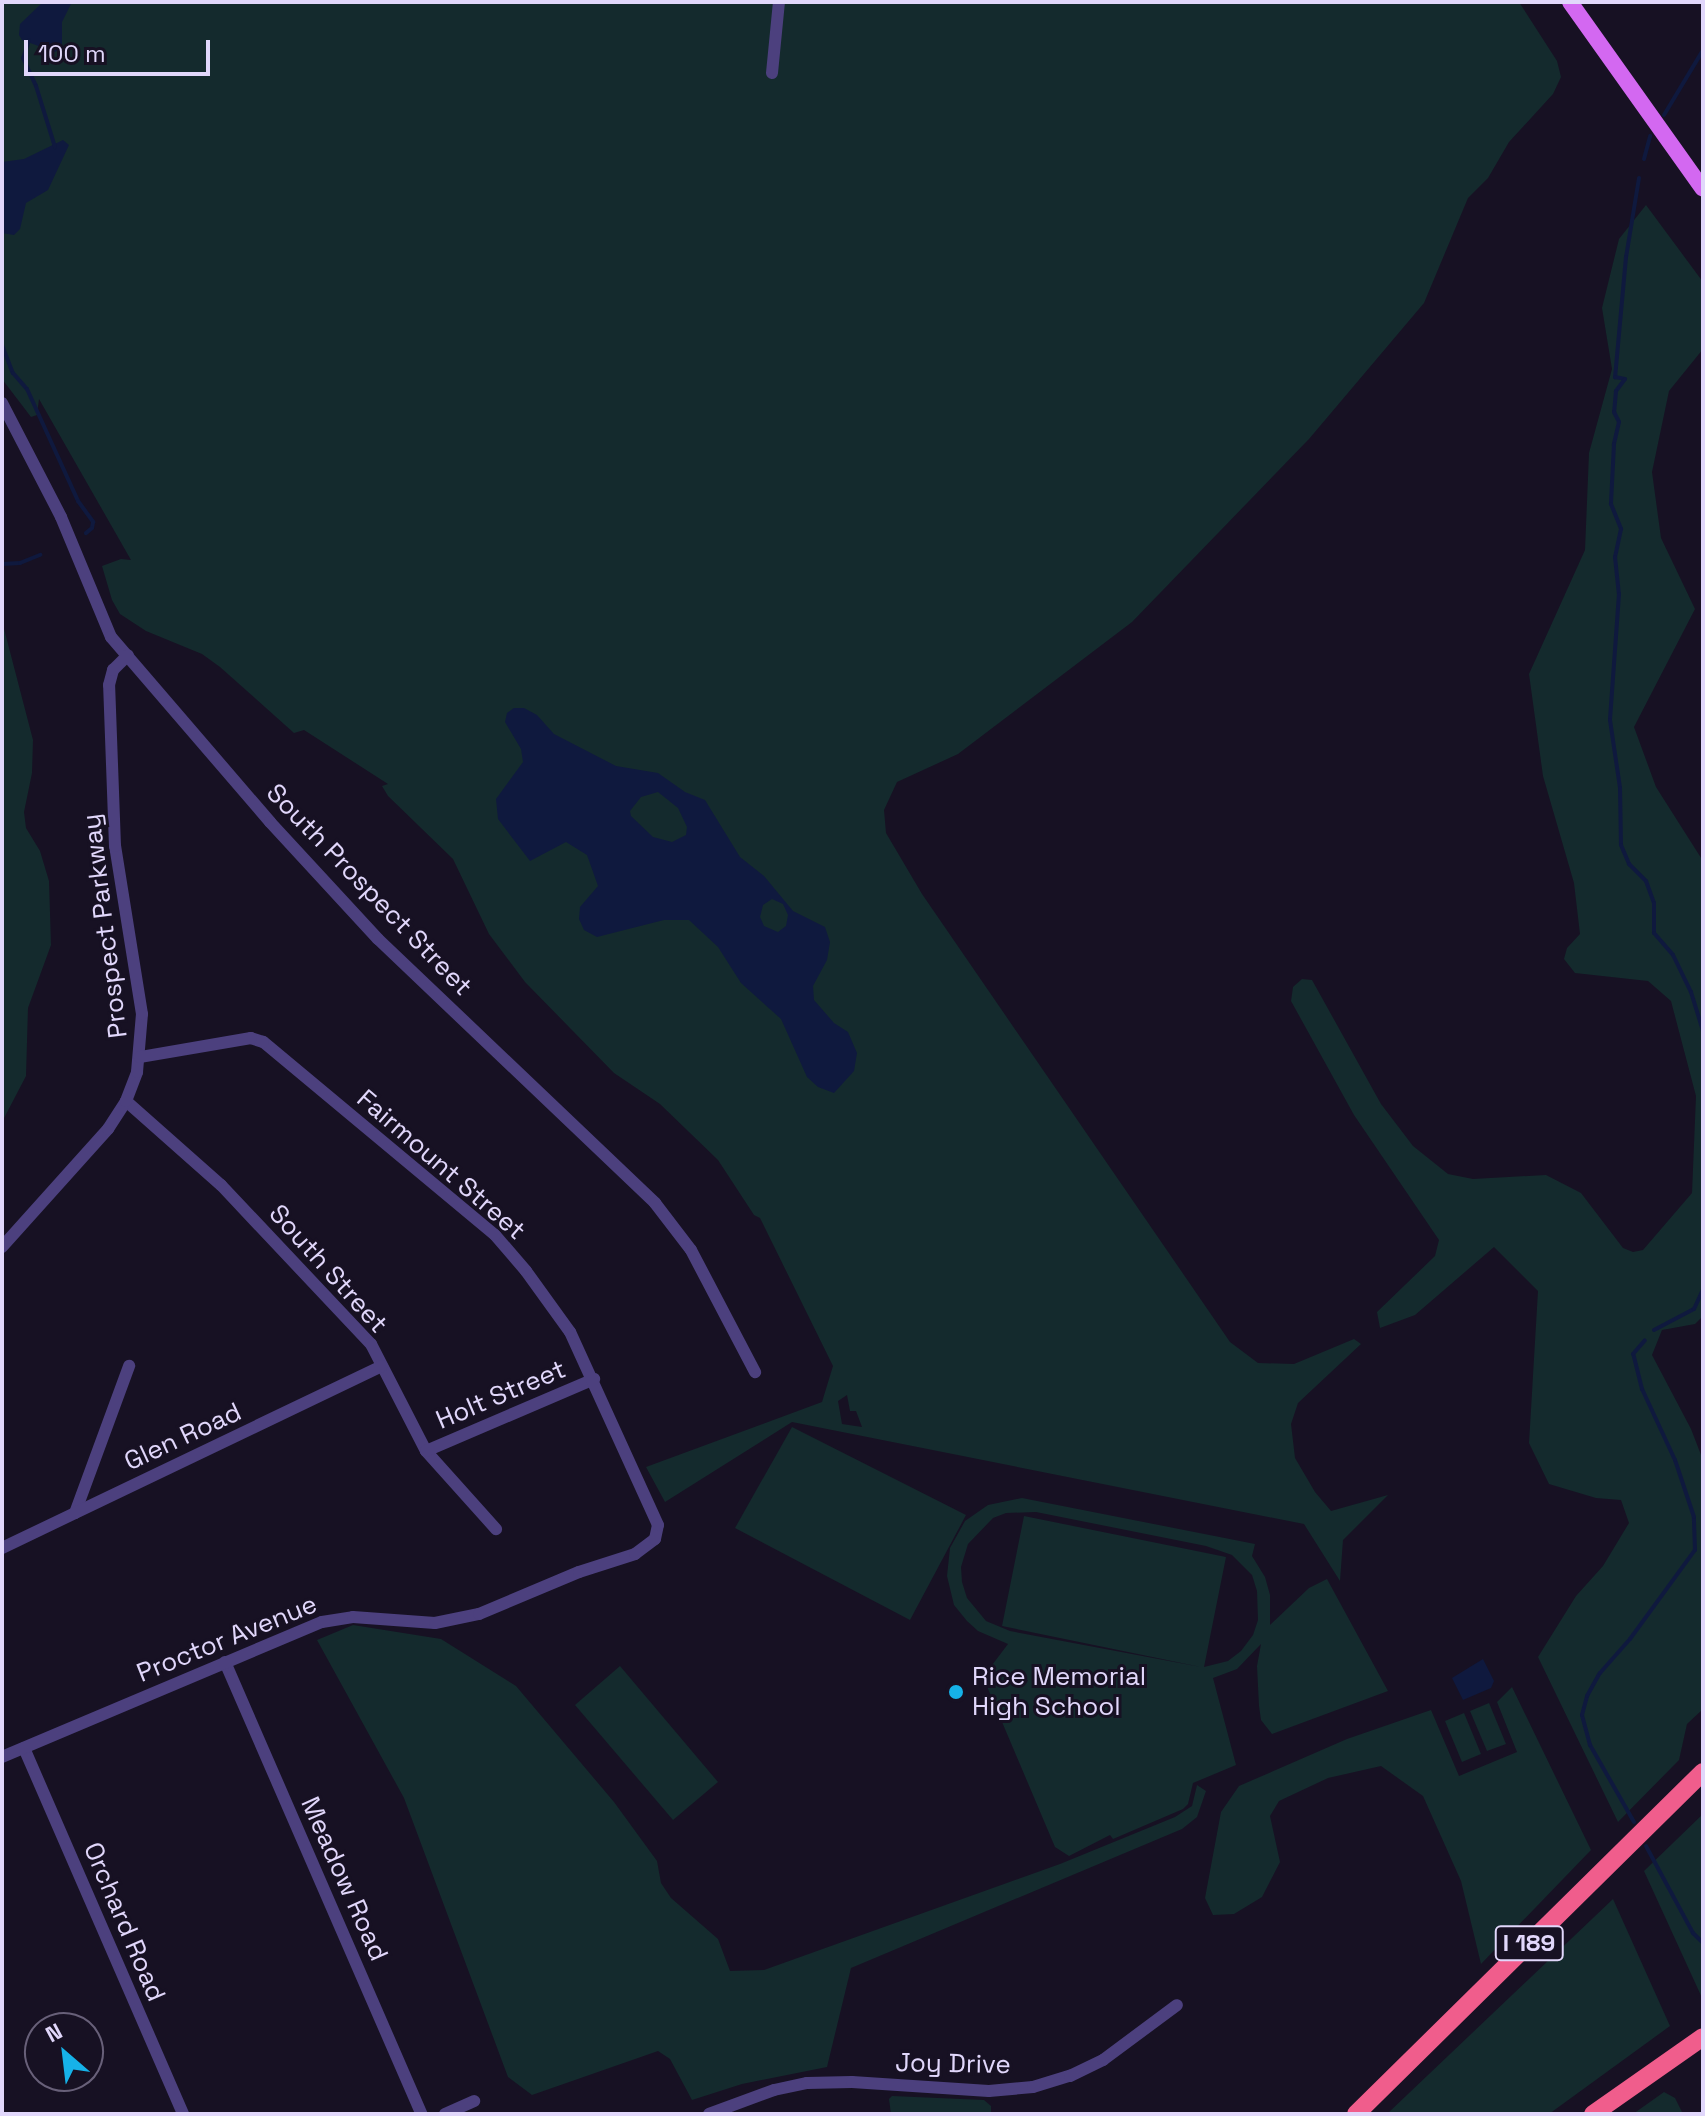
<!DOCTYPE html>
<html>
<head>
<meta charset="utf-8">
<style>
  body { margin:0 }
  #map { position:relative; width:1705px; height:2116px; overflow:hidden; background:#171123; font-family:"Space Grotesk",sans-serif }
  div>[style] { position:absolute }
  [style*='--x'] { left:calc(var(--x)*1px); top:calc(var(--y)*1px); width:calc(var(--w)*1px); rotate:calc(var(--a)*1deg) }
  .green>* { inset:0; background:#142a2d }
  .water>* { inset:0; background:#0f193e }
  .stream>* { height:4px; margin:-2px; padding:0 2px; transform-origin:2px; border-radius:2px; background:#0f193e }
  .minor>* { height:12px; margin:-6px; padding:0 6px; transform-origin:6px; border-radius:6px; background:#4c407e }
  .major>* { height:16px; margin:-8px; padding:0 8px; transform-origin:8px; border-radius:8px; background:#d368f1 }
  .highway>* { height:18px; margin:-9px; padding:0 9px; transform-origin:9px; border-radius:9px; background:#f05d8c }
  .dots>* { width:22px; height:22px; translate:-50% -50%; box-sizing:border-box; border:4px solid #171123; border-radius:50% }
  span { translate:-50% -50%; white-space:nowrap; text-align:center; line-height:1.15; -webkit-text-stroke:6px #171123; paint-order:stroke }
  .shield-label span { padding:2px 6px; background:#171123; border:2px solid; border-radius:6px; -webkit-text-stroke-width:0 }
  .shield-label { font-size:24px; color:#e1d7fb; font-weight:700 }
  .street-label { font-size:26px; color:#e1d7fb }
  .poi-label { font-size:26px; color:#e1d7fb }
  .left { translate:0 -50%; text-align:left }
  .frame { position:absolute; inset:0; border:4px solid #e1d7fb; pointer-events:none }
  .north { position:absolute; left:24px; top:2012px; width:80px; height:80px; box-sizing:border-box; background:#171123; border:2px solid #686079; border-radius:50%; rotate:332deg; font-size:22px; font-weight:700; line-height:32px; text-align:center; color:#e1d7fb }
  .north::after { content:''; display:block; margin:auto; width:28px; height:36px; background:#16b2e8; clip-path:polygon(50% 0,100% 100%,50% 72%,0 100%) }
  .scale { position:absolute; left:24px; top:40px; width:186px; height:36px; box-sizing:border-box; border:4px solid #e1d7fb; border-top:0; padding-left:10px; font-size:24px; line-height:28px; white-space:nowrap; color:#e1d7fb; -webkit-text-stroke:6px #171123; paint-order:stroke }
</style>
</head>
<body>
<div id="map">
  <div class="green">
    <div style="clip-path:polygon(evenodd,2px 2px,1519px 2px,1557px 61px,1561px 77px,1553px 94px,1509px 142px,1488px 178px,1468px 198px,1424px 303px,1309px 439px,1132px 622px,958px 754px,897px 782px,884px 810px,886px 833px,922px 894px,1230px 1342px,1258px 1363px,1294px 1364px,1354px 1339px,1361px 1344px,1298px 1403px,1291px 1424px,1295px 1458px,1315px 1492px,1331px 1511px,1388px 1495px,1343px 1540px,1340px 1581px,1304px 1524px,792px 1422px,665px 1502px,646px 1467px,822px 1402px,833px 1366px,760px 1218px,754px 1215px,718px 1160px,660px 1104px,614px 1073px,525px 982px,489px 934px,453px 859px,388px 796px,382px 786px,388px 784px,304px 730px,294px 733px,220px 667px,202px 654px,146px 631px,120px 614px,112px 600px,102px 566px,121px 559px,131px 560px,39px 399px,37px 415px,31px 417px,2px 379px,2px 2px,847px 1395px,850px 1411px,856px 1411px,862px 1427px,842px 1424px,838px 1401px,847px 1395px)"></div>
    <div style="clip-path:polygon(1646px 205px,1703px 282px,1703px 349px,1669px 391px,1652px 472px,1661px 538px,1695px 609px,1634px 727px,1656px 787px,1703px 861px,1703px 1316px,1695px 1324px,1662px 1330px,1652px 1355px,1691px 1429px,1703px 1460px,1703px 1709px,1687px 1724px,1679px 1760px,1618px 1822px,1538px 1657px,1576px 1596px,1603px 1566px,1629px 1523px,1621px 1500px,1596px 1498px,1549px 1484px,1529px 1443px,1538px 1291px,1494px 1247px,1415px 1315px,1380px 1328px,1377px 1312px,1435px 1256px,1439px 1240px,1354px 1115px,1291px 1001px,1293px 987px,1302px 979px,1312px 980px,1381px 1104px,1413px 1146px,1448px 1174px,1473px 1179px,1546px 1175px,1581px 1193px,1623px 1248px,1633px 1252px,1643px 1250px,1692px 1193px,1696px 1096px,1671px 1001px,1648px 981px,1575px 973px,1564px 959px,1567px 948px,1580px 934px,1574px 883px,1543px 776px,1529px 674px,1585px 550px,1589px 453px,1612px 369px,1602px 308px,1619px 239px)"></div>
    <div style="clip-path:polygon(2px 621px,33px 740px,32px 773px,24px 812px,26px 828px,40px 851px,49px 881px,51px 945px,28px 1008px,26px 1076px,2px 1122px)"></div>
    <div style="clip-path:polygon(792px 1427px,966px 1515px,910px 1620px,735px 1528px)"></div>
    <div style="clip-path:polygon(evenodd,1022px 1498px,1255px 1544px,1252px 1556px,1265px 1577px,1270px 1595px,1270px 1625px,1309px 1588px,1327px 1579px,1388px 1691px,1272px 1734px,1261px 1720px,1259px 1706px,1257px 1666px,1261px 1644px,1237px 1669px,1213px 1678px,1236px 1765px,1193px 1783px,1188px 1804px,1183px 1809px,1113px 1839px,1110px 1835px,1069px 1856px,1055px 1847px,983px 1677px,1008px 1644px,978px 1631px,967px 1621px,954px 1605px,947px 1576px,950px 1548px,965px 1521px,988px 1505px,1022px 1498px,1036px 1512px,1206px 1546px,1232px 1555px,1252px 1575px,1257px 1591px,1258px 1620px,1253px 1635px,1241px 1651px,1228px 1661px,1204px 1667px,1226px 1557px,1024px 1516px,1002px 1626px,1201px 1667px,1010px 1631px,986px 1621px,967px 1598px,962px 1582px,961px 1567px,968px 1544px,993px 1518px,1006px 1513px,1036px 1512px)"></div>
    <div style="clip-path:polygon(353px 1625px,441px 1639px,516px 1686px,614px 1802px,657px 1861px,661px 1883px,671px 1898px,718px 1939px,730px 1971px,764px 1970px,1060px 1864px,1175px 1817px,1192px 1806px,1197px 1785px,1206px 1791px,1197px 1817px,1182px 1829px,851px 1968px,827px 2067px,742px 2084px,692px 2100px,670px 2059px,658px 2051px,532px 2095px,508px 2077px,404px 1798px,317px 1640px)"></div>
    <div style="clip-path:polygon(620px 1666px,718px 1782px,673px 1820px,575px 1705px)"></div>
    <div style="clip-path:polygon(1512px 1687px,1591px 1850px,1481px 1964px,1461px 1881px,1423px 1796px,1381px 1766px,1328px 1778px,1279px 1801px,1270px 1816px,1280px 1862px,1262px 1897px,1234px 1914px,1213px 1915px,1205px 1898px,1221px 1812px,1239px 1786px,1347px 1739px,1431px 1710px,1459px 1776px,1517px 1752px,1497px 1702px)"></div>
    <div style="clip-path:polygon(1489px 1703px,1506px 1744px,1487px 1751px,1470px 1711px)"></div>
    <div style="clip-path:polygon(1464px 1713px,1481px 1754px,1462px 1762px,1445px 1721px)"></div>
    <div style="clip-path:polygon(1703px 1814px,1703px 2000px,1644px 1871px)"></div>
    <div style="clip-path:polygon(1613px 1899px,1670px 2026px,1549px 2114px,1387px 2114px)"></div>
    <div style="clip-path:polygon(1664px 2092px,1675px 2098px,1683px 2114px,1633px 2114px)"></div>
    <div style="clip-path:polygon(892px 2096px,984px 2100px,991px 2106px,991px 2114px,891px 2114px,889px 2099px)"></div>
  </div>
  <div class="water">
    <div style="clip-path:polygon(43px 2px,72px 2px,62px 22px,62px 47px,55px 52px,22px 40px,19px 35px,20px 24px)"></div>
    <div style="clip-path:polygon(63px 140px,69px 145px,48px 190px,26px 203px,20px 229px,14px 235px,2px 233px,2px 162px,24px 159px)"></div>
    <div style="clip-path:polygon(evenodd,514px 708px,524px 708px,537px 715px,554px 734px,616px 766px,658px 773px,685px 792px,705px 800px,740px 857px,764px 876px,793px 911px,825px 927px,830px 942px,827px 960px,813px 986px,814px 1000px,834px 1023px,848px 1032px,857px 1053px,854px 1071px,834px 1093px,818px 1087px,807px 1077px,781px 1019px,741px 983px,718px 947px,689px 920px,664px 920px,597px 937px,584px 930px,579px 919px,580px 907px,598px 886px,587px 855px,566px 842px,530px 861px,498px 819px,496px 799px,523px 762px,521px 749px,505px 722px,507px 713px,514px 708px,658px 792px,678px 808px,687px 827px,686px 835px,672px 842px,653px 837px,631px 816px,630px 811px,641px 797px,658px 792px,514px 708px,772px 899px,783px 904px,788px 915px,786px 926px,778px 932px,764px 926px,760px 917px,763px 905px,772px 899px)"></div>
    <div style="clip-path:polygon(1483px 1659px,1494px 1681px,1491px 1688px,1463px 1700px,1452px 1678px)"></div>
  </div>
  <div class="stream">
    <div style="--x:29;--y:40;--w:19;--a:108"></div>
    <div style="--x:23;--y:58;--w:31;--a:65"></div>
    <div style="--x:36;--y:86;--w:64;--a:72.7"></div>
    <div style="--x:1664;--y:115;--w:76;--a:-59"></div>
    <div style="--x:1644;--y:159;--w:24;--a:-75"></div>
    <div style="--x:1639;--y:178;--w:80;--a:99.3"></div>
    <div style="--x:1626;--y:257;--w:121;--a:95.2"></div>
    <div style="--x:1615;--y:377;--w:10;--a:11"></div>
    <div style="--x:1625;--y:379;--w:15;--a:127"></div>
    <div style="--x:1616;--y:391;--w:21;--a:95"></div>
    <div style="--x:1614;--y:412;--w:11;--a:63"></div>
    <div style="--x:1619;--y:422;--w:23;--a:103"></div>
    <div style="--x:1614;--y:444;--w:60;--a:92.9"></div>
    <div style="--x:1611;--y:504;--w:27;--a:68"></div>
    <div style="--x:1621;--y:529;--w:29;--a:102"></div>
    <div style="--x:1615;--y:557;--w:37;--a:84"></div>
    <div style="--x:1619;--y:594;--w:126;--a:94.1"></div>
    <div style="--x:1610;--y:720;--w:69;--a:81.6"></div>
    <div style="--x:1620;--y:788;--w:57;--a:89"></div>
    <div style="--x:1621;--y:845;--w:21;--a:67"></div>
    <div style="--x:1629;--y:864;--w:24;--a:45"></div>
    <div style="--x:1646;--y:881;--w:23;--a:70"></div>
    <div style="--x:1654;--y:903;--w:30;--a:90"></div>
    <div style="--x:1654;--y:933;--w:29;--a:49"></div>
    <div style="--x:1673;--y:955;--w:41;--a:64.1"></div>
    <div style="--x:1691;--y:992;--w:41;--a:72.9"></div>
    <div style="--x:2;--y:345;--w:30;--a:69"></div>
    <div style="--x:13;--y:373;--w:21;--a:49"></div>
    <div style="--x:27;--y:389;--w:123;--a:65.5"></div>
    <div style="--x:78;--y:501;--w:26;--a:54"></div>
    <div style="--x:93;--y:522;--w:6;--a:99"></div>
    <div style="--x:92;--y:528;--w:8;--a:140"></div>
    <div style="--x:2;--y:564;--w:18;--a:-3"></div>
    <div style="--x:20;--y:563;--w:22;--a:-22"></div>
    <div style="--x:1654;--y:1330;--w:45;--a:-27.7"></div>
    <div style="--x:1694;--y:1309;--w:21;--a:-65"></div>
    <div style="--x:1634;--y:1822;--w:89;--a:-119.7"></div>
    <div style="--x:1590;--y:1745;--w:31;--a:-105"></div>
    <div style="--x:1582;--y:1715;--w:20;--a:-75"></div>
    <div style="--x:1587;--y:1696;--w:26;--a:-61"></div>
    <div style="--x:1600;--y:1673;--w:45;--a:-48.6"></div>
    <div style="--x:1630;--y:1639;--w:110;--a:-53.9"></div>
    <div style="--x:1695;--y:1550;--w:33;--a:-92"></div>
    <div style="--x:1694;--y:1517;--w:60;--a:-108.4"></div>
    <div style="--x:1675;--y:1460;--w:78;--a:-114.9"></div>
    <div style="--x:1642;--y:1389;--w:36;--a:-104"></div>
    <div style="--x:1633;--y:1354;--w:18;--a:-49"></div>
    <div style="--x:1646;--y:1846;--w:99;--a:61.6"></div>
    <div style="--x:1693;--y:1933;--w:14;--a:45"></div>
  </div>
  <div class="minor">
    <div style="--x:772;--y:73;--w:71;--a:-84.4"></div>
    <div style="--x:2;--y:403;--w:128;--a:62.6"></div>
    <div style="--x:61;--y:517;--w:130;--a:67.4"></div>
    <div style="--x:111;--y:637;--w:244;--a:49.3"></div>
    <div style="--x:270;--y:822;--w:159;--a:47.3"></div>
    <div style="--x:378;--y:939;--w:383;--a:43.6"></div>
    <div style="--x:655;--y:1203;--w:59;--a:52.5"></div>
    <div style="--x:691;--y:1250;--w:138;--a:62.3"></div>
    <div style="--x:126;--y:1101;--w:127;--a:41.5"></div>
    <div style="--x:221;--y:1185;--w:219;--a:46.7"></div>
    <div style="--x:371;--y:1344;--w:120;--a:62.8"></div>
    <div style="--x:426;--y:1451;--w:105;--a:48.1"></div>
    <div style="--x:2;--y:1247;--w:159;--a:-48.1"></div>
    <div style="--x:108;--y:1129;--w:33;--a:-57"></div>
    <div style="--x:126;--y:1101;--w:31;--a:-69"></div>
    <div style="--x:137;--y:1072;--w:58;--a:-85.1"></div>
    <div style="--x:142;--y:1014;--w:170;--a:-99.1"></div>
    <div style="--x:115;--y:846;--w:161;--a:-92.1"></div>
    <div style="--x:109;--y:685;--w:16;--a:-75"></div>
    <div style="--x:113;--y:670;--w:21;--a:-45"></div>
    <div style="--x:426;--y:1451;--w:183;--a:-23.2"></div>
    <div style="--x:75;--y:1513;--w:157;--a:-69.8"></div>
    <div style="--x:2;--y:1548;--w:421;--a:-25.6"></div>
    <div style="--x:225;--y:1662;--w:493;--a:66.5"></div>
    <div style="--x:24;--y:1748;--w:399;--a:66.5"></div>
    <div style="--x:2;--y:1757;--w:347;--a:-22.9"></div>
    <div style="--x:322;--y:1622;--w:31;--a:-9"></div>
    <div style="--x:353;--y:1617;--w:82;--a:4.2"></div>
    <div style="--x:435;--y:1623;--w:45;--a:-11.6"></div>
    <div style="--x:479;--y:1614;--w:108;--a:-22.8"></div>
    <div style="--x:579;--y:1572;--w:59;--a:-17.8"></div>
    <div style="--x:635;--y:1554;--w:25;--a:-37"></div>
    <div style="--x:655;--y:1539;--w:14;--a:-78"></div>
    <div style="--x:658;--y:1525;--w:212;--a:-114.5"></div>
    <div style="--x:570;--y:1332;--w:75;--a:-125.8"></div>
    <div style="--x:526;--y:1271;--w:48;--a:-130.7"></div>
    <div style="--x:495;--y:1235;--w:302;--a:-140.2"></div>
    <div style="--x:263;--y:1042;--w:13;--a:-162"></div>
    <div style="--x:251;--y:1038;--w:113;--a:170.3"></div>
    <div style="--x:445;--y:2114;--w:32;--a:-24"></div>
    <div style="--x:709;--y:2114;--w:69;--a:-20.3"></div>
    <div style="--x:774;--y:2090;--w:34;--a:-12"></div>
    <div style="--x:807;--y:2083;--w:45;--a:-1.3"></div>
    <div style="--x:852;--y:2082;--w:137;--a:3.8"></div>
    <div style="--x:989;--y:2091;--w:44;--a:-5.2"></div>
    <div style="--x:1033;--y:2087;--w:39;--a:-17"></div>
    <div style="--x:1070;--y:2076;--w:37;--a:-26"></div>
    <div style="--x:1103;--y:2060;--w:92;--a:-36.6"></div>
  </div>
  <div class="major">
    <div style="--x:1570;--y:2;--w:229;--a:54.6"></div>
  </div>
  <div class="highway">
    <div style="--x:1356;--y:2114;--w:487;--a:-44.6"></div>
    <div style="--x:1593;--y:2114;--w:134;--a:-35"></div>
  </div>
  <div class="dots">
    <div style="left:956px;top:1692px;background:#16b2e8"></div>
  </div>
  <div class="shield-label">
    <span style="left:1529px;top:1943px">I 189</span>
  </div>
  <div class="street-label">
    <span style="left:369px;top:890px;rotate:46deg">South Prospect Street</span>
    <span style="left:105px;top:926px;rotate:-97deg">Prospect Parkway</span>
    <span style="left:441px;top:1165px;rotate:41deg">Fairmount Street</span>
    <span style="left:328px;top:1269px;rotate:48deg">South Street</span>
    <span style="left:501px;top:1395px;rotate:-23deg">Holt Street</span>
    <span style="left:183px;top:1437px;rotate:-25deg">Glen Road</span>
    <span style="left:227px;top:1639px;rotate:-22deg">Proctor Avenue</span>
    <span style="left:344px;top:1879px;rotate:66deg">Meadow Road</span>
    <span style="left:124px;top:1922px;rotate:67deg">Orchard Road</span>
    <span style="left:953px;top:2064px;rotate:1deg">Joy Drive</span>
  </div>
  <div class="poi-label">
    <span class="left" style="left:972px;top:1692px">Rice Memorial<br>High School</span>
  </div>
  <div class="frame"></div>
  <div class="north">N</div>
  <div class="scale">100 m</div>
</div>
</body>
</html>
